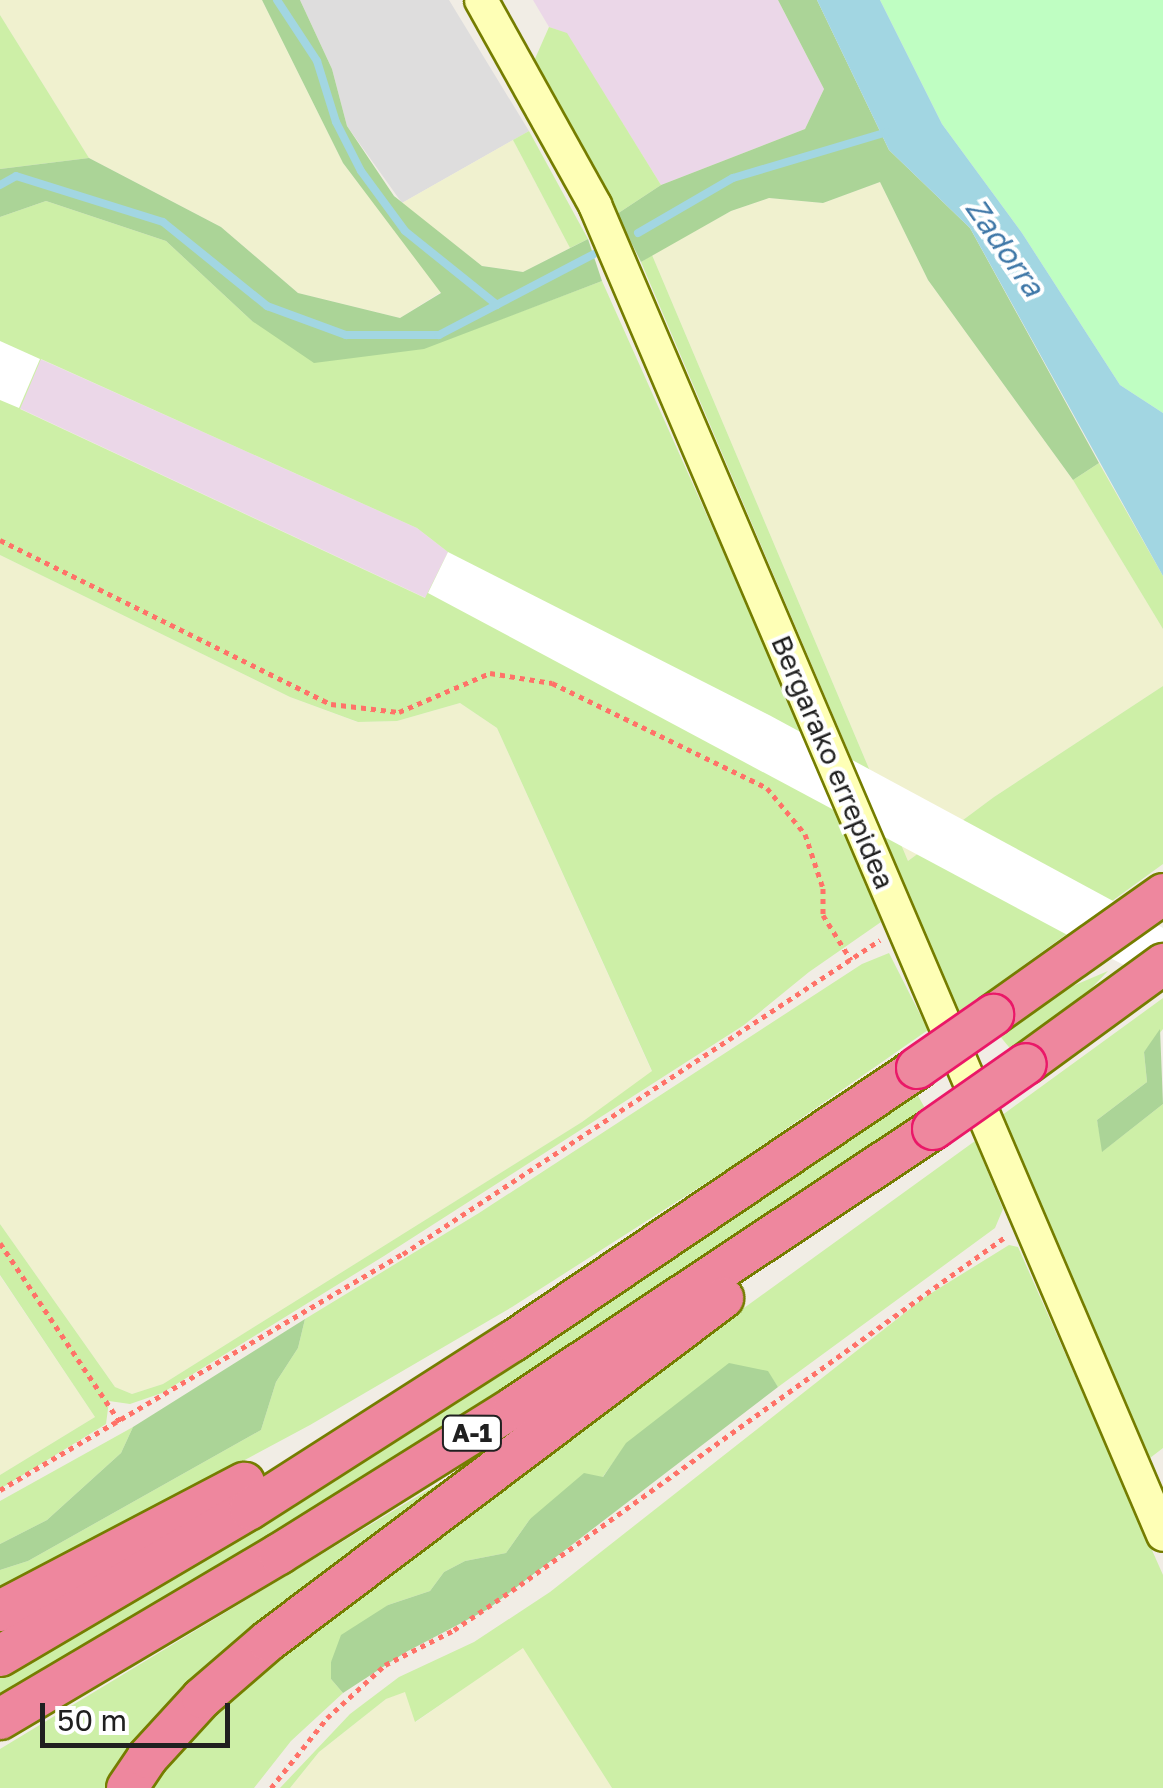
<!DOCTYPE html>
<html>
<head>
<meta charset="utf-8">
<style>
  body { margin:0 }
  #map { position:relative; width:1163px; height:1788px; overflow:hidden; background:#f1ede5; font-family:"Golos Text",sans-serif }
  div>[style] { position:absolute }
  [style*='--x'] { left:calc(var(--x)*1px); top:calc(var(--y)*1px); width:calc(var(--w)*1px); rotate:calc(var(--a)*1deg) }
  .residential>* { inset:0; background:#dedddd }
  .industrial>* { inset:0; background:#ebd7e8 }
  .farmland>* { inset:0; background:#f0f1cf }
  .grass>* { inset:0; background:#cdefa7 }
  .forest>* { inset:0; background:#abd497 }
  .park>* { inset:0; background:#bffec2 }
  .water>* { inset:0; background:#a2d6e2 }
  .pier>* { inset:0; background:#fff }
  .stream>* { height:8px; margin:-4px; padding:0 4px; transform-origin:4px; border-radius:4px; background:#a2d6e2 }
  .path>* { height:5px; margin-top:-2.5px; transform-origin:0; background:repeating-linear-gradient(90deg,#ff7268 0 5px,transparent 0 10px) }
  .roads { filter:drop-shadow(2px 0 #757d00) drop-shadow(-2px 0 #757d00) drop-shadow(0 2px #757d00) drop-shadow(0 -2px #757d00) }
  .secondary>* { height:32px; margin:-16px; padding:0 16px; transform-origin:16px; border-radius:16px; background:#feffb6 }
  .highway>* { height:40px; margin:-20px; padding:0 20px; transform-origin:20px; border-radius:20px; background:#ee879e }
  .bridges { filter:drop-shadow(2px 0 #ea1868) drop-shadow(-2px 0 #ea1868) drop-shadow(0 2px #ea1868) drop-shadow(0 -2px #ea1868) }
  .highway-bridge>* { height:40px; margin:-20px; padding:0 20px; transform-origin:20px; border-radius:20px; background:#ee879e }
  span { translate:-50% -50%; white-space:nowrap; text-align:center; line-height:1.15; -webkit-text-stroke:8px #fff; paint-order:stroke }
  .shield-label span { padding:2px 8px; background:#fff; border:2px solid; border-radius:8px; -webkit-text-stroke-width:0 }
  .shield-label { font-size:25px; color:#202020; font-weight:700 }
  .street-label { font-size:28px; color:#202020 }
  .water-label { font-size:30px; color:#3e77a7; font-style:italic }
  .scale { position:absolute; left:40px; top:1703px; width:190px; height:45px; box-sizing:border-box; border:5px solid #202020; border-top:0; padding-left:12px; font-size:30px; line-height:35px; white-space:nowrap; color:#202020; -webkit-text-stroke:8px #fff; paint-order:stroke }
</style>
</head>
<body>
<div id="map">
  <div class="residential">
    <div style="clip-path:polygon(300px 0,449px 0,529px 131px,402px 203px,347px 126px,332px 69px)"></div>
  </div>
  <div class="industrial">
    <div style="clip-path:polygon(533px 0,778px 0,824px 89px,805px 129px,661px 185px,567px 34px,549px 27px)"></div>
    <div style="clip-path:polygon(40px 359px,417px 528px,448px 552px,426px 598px,19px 408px)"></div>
  </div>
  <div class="farmland">
    <div style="clip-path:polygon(0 0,262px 0,343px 163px,441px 292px,400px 318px,298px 293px,221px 227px,89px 158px,0 15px)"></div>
    <div style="clip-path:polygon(513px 140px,570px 248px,523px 272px,482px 266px,402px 203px)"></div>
    <div style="clip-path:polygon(880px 182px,928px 280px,1073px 480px,1163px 629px,1163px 686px,994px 797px,908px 861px,652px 255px,731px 211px,769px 198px,823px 203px)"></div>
    <div style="clip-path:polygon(0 555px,290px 697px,357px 722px,397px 721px,460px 703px,497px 728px,652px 1072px,582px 1122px,163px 1384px,132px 1394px,115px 1387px,0 1224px)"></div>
    <div style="clip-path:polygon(0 1276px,95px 1417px,0 1475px)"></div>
    <div style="clip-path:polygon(523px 1647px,612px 1788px,290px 1788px,319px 1752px,386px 1699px,405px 1691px,416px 1722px)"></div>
  </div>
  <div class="grass">
    <div style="clip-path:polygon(0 15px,89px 158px,0 169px)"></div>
    <div style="clip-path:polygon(549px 27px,567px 33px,661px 185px,617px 214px,534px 61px)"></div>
    <div style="clip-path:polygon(529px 131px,588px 239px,570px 248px,513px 140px)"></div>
    <div style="clip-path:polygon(evenodd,46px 201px,166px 241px,252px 321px,424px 348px,602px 281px,802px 728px,881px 922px,809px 972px,744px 1025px,384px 1256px,162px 1393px,130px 1404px,109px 1401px,106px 1424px,0 1489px,0 1475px,95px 1417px,0 1275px,0 1224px,115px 1387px,132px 1394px,163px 1384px,582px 1122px,652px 1071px,497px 728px,460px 703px,397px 721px,358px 722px,290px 697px,0 555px,0 217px,46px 201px,41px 359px,417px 528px,448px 552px,425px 598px,20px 409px,41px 359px)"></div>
    <div style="clip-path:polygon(652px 255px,908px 861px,994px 797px,1163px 686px,1163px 864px,959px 1012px,641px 262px)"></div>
    <div style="clip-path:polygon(1099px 463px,1163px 576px,1163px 629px,1073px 480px)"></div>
    <div style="clip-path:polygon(889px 953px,928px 1030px,731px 1167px,512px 1307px,310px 1425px,0 1591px,0 1570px,28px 1561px,261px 1430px,276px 1382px,298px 1348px,305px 1319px,479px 1213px,862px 964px)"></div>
    <div style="clip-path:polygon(1108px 971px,1080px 1000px,1013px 1052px,999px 1035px,1068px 988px)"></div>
    <div style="clip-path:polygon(1163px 998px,1163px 1029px,1144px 1052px,1147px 1082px,1097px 1120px,1103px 1151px,1163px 1104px,1163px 1448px,1150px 1458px,1001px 1116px)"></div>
    <div style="clip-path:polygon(917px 1094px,926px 1110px,508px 1392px,0 1699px,0 1677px,276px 1514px,472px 1389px)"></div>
    <div style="clip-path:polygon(975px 1141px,1003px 1209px,995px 1228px,778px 1387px,767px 1371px,627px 1443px,602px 1478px,530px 1519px,506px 1553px,465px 1561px,444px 1572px,430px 1591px,388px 1605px,331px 1662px,331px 1679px,343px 1693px,291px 1741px,254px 1788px,146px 1788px,202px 1720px,258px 1672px,708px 1334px)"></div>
    <div style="clip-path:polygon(1009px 1245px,1018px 1247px,1163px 1575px,1163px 1788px,612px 1788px,523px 1648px,415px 1722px,405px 1692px,386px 1699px,319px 1752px,290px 1788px,280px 1788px,350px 1714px,399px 1677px,474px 1642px,550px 1592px,925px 1297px)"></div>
    <div style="clip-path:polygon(133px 1427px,121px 1453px,47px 1520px,0 1544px,0 1501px)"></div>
    <div style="clip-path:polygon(512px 1439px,112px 1788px,0 1788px,0 1749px)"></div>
  </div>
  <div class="forest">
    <div style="clip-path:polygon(262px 0,300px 0,332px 69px,347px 126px,394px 196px,482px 266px,523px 272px,588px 239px,602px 281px,424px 349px,314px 363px,252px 321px,166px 241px,46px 201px,0 217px,0 169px,89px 158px,221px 227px,298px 293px,400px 318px,441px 293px,343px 163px)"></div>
    <div style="clip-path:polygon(778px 0,817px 0,889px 150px,970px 228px,1099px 463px,1073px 480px,928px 280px,880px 182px,823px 203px,769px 198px,731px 211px,641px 262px,617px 214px,661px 185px,805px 129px,824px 89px)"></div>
    <div style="clip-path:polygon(1160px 1029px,1163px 1104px,1102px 1152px,1097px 1120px,1147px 1082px,1144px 1052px)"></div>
    <div style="clip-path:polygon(305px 1319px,298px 1348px,276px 1382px,261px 1430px,28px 1561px,0 1570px,0 1544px,47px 1520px,121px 1453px,133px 1427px)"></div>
    <div style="clip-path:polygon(729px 1363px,768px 1371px,778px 1387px,488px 1609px,406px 1652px,343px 1693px,331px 1679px,331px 1662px,341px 1635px,388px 1605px,430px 1591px,444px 1572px,465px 1561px,506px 1553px,530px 1519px,584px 1473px,603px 1477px,626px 1443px)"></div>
  </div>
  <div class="park">
    <div style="clip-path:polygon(880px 0,1163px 0,1163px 413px,1120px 385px,1022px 233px,942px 124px)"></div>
  </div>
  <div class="water">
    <div style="clip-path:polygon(817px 0,880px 0,942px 124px,1022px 233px,1120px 385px,1163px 413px,1163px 576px,970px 228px,889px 150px)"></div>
  </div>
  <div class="pier">
    <div style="clip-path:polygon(0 341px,40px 359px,19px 408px,0 400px)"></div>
    <div style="clip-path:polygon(448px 552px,769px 715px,1163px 928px,1163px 986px,428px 593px)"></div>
  </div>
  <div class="stream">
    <div style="--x:277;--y:0;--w:73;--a:56.7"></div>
    <div style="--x:317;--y:61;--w:64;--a:72.7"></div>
    <div style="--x:336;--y:122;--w:55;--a:63"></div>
    <div style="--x:361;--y:171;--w:74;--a:53.7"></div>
    <div style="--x:405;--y:231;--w:118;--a:38.8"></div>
    <div style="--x:0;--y:185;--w:18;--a:-29"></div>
    <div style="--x:16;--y:176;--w:154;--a:17.4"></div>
    <div style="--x:163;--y:222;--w:134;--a:38.9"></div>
    <div style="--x:267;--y:306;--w:84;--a:20.2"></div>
    <div style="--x:346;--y:335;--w:93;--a:0"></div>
    <div style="--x:439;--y:335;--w:175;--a:-27.6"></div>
    <div style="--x:638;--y:233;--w:110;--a:-30.1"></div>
    <div style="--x:733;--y:178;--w:161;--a:-16.6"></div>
  </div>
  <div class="path">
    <div style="--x:0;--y:540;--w:369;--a:26.4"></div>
    <div style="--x:331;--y:704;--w:68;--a:6.7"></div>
    <div style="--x:399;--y:712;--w:99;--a:-23.2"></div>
    <div style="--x:490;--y:673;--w:63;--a:9.2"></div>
    <div style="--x:552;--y:683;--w:239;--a:26"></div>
    <div style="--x:767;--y:788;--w:60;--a:50.4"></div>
    <div style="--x:805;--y:834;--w:57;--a:71.6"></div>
    <div style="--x:823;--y:888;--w:27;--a:90"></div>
    <div style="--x:823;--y:915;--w:53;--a:58.1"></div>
    <div style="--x:0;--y:1243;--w:216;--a:56.2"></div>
    <div style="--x:0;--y:1490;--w:467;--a:-30.4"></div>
    <div style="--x:403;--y:1254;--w:571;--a:-33.36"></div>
    <div style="--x:271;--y:1788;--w:90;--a:-51.3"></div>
    <div style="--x:327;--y:1718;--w:79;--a:-42.4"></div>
    <div style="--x:385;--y:1665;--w:77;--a:-26.9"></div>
    <div style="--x:454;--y:1630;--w:80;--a:-34.3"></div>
    <div style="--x:520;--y:1585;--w:597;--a:-35.66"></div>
  </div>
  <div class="roads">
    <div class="secondary">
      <div style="--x:481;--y:0;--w:235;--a:60.9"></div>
      <div style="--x:595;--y:205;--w:1446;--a:66.87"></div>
    </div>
    <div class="highway">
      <div style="--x:993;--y:1015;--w:209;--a:-35.4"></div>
      <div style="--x:1026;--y:1064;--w:170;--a:-36.1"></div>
      <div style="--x:0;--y:1611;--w:276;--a:-27.7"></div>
      <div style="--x:0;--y:1656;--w:290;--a:-30.5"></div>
      <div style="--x:250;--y:1509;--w:312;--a:-32.6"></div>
      <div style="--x:513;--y:1341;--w:488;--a:-34"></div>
      <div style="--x:0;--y:1719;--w:324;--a:-30.6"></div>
      <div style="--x:279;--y:1554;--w:277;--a:-32"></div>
      <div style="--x:514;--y:1407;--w:503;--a:-33.56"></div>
      <div style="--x:127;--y:1788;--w:36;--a:-56"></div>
      <div style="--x:147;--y:1758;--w:81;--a:-47.5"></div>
      <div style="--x:202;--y:1698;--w:87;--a:-40.8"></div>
      <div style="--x:268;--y:1641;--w:570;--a:-37.01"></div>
    </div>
  </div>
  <div class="bridges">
    <div class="highway-bridge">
      <div style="--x:917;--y:1068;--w:93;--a:-34.9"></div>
      <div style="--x:933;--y:1129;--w:113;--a:-35"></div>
    </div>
  </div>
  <div class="shield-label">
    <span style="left:472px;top:1433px">A-1</span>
  </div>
  <div class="street-label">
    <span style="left:833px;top:762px;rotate:67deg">Bergarako errepidea</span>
  </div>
  <div class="water-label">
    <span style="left:1005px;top:247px;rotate:55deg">Zadorra</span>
  </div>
  <div class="scale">50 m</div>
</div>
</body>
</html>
